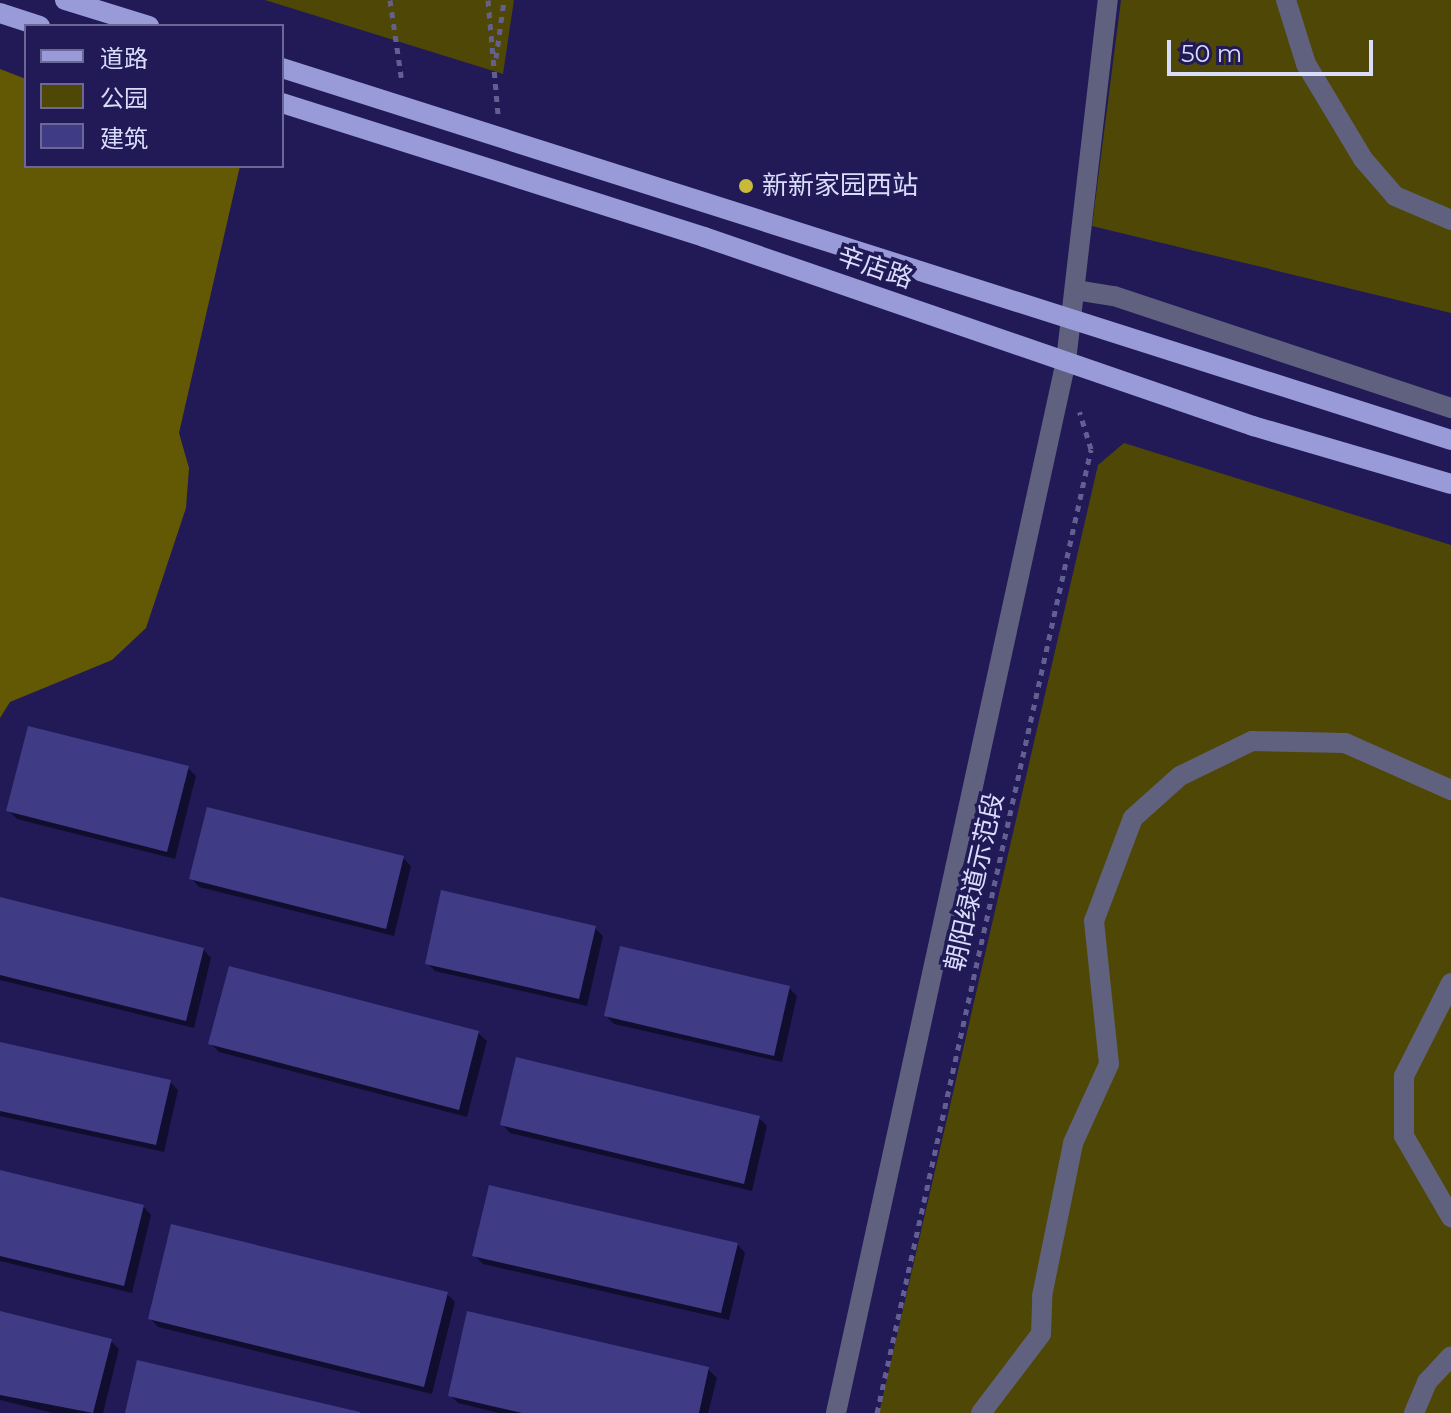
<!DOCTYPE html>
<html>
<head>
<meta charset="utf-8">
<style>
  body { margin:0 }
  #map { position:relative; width:1451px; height:1413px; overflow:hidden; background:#211a57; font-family:Montserrat,"Noto Sans SC",sans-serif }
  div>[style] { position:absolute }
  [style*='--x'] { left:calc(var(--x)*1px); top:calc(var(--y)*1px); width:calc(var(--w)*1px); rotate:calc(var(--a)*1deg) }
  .green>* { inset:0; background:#4f4706 }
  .forest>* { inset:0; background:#635904 }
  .shadow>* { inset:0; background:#0007 }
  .building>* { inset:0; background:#3f3b84 }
  .path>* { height:5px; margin-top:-2.5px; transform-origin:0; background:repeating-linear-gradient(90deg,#635f91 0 6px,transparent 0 12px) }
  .minor>* { height:20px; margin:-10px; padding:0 10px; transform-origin:10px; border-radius:10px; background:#5f617f }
  .major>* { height:20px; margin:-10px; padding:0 10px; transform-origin:10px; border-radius:10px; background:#999bd9 }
  .dots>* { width:22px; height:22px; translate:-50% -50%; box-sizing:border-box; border:4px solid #211a57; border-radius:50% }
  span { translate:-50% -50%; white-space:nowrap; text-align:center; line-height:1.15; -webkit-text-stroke:7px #211a57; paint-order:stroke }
  .poi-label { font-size:26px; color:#d9dcfa }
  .left { translate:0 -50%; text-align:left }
  .street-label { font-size:26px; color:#d9dcfa }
  .legend { position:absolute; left:24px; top:24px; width:260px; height:144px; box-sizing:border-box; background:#211a57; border:2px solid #6b6898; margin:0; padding:10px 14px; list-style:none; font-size:24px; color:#d9dcfa }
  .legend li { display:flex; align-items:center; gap:16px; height:40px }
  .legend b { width:40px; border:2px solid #6b6898 }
  .scale { position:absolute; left:1167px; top:40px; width:206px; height:36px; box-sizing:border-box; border:4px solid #d9dcfa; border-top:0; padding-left:10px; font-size:24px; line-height:28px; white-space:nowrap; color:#d9dcfa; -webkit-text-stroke:6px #211a57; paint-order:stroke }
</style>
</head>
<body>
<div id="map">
  <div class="green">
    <div style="clip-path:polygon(265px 0,514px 0,503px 74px)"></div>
    <div style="clip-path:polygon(1121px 0,1451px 0,1451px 313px,1092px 226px)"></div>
    <div style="clip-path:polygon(1124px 443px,1451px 545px,1451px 1413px,879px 1413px,1098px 465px)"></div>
  </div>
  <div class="forest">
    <div style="clip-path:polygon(0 69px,26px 79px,26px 166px,240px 166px,179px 433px,189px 468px,186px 508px,146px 628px,112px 660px,10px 702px,0 718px)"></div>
  </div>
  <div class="shadow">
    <div style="clip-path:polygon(188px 768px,196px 776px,175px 859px,17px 819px,9px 811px)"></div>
    <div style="clip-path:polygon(403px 858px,411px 866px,394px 936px,199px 887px,191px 878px)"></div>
    <div style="clip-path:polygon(0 899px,203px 949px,211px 958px,194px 1028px,0 980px)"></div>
    <div style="clip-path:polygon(595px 928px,603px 936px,587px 1006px,435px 971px,427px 963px)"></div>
    <div style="clip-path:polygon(789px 988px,797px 996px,782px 1062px,614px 1024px,606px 1016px)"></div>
    <div style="clip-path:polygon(478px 1033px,487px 1041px,467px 1117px,219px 1052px,211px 1044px)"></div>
    <div style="clip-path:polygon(0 1044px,170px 1082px,178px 1090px,164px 1152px,0 1116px)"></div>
    <div style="clip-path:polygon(759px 1118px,767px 1126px,752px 1191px,510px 1133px,502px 1124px)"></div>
    <div style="clip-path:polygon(0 1172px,143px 1206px,151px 1215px,132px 1293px,0 1261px)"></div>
    <div style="clip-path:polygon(737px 1244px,745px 1253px,729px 1320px,483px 1264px,474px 1255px)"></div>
    <div style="clip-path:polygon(447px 1294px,455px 1302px,432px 1394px,158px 1327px,150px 1318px)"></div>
    <div style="clip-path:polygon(0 1313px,111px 1341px,119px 1349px,103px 1413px,53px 1413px,0 1400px)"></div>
    <div style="clip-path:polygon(708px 1369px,717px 1378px,708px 1413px,499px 1413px,458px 1403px,450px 1395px)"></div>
  </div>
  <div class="building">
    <div style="clip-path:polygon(28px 726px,189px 766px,167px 852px,6px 811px)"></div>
    <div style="clip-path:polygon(207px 807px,404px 856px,386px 929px,189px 879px)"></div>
    <div style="clip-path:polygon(441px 890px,596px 926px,579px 999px,425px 964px)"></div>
    <div style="clip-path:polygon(0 897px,204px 948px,186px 1021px,0 975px)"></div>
    <div style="clip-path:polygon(620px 946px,790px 986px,774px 1056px,604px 1016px)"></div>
    <div style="clip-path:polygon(229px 966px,479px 1031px,459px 1110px,208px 1044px)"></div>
    <div style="clip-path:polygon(0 1042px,171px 1080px,156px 1145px,0 1111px)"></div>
    <div style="clip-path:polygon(516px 1057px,760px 1116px,744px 1184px,500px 1125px)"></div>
    <div style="clip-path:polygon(0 1170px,144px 1205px,124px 1286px,0 1256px)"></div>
    <div style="clip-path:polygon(489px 1185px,738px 1243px,721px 1313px,472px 1256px)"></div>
    <div style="clip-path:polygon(171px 1224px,448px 1292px,424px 1387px,148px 1319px)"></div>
    <div style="clip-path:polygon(0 1311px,112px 1339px,93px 1413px,0 1395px)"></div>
    <div style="clip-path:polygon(467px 1311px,709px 1367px,699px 1413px,522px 1413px,448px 1396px)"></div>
    <div style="clip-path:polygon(137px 1360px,360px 1412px,360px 1413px,125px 1413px)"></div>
  </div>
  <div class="path">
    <div style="--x:390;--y:0;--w:83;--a:81.7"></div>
    <div style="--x:488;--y:0;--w:115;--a:85"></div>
    <div style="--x:496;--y:58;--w:59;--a:-82.1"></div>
    <div style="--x:877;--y:1413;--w:987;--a:-77.48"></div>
    <div style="--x:1091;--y:449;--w:39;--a:-107"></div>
  </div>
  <div class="minor">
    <div style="--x:1286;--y:0;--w:67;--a:72.6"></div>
    <div style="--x:1306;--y:64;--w:111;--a:59"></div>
    <div style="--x:1363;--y:159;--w:49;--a:49.1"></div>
    <div style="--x:1395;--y:196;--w:61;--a:23.2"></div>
    <div style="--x:1075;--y:290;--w:39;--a:9"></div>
    <div style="--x:1114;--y:296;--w:355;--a:18.4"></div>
    <div style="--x:1451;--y:983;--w:104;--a:116.8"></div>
    <div style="--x:1404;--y:1076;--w:60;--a:90"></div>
    <div style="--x:1404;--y:1136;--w:94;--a:59.9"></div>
    <div style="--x:836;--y:1413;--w:1077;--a:-77.67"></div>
    <div style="--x:1066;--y:361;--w:363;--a:-83.4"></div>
    <div style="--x:981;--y:1413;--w:99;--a:-52.8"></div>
    <div style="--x:1041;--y:1334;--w:38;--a:-88"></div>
    <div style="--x:1042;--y:1296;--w:156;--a:-78.5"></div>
    <div style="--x:1073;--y:1143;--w:87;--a:-65.5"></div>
    <div style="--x:1109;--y:1064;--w:144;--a:-96"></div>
    <div style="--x:1094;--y:921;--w:110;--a:-69.3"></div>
    <div style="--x:1133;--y:818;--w:63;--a:-41.8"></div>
    <div style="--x:1180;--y:776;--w:80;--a:-25.9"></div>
    <div style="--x:1252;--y:741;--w:93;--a:1.2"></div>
    <div style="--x:1345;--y:743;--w:116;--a:23.9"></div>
    <div style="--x:1414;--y:1413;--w:34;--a:-67"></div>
    <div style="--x:1427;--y:1382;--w:35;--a:-47"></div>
  </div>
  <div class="major">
    <div style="--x:65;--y:0;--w:88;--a:17.2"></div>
    <div style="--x:0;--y:13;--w:42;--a:18"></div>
    <div style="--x:282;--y:68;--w:1227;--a:17.65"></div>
    <div style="--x:282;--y:103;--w:443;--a:17.6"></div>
    <div style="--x:704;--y:237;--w:581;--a:19"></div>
    <div style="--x:1253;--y:426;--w:206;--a:16.3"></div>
  </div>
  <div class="dots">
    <div style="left:746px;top:186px;background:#caba3a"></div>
  </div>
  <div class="poi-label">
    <span class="left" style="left:762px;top:186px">新新家园西站</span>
  </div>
  <div class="street-label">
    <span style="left:875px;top:268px;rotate:19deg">辛店路</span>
    <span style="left:975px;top:882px;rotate:-77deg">朝阳绿道示范段</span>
  </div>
  <ul class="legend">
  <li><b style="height:10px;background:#999bd9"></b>道路</li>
  <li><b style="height:22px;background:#4f4706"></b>公园</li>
  <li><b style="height:22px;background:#3f3b84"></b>建筑</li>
  </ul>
  <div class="scale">50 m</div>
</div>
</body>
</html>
